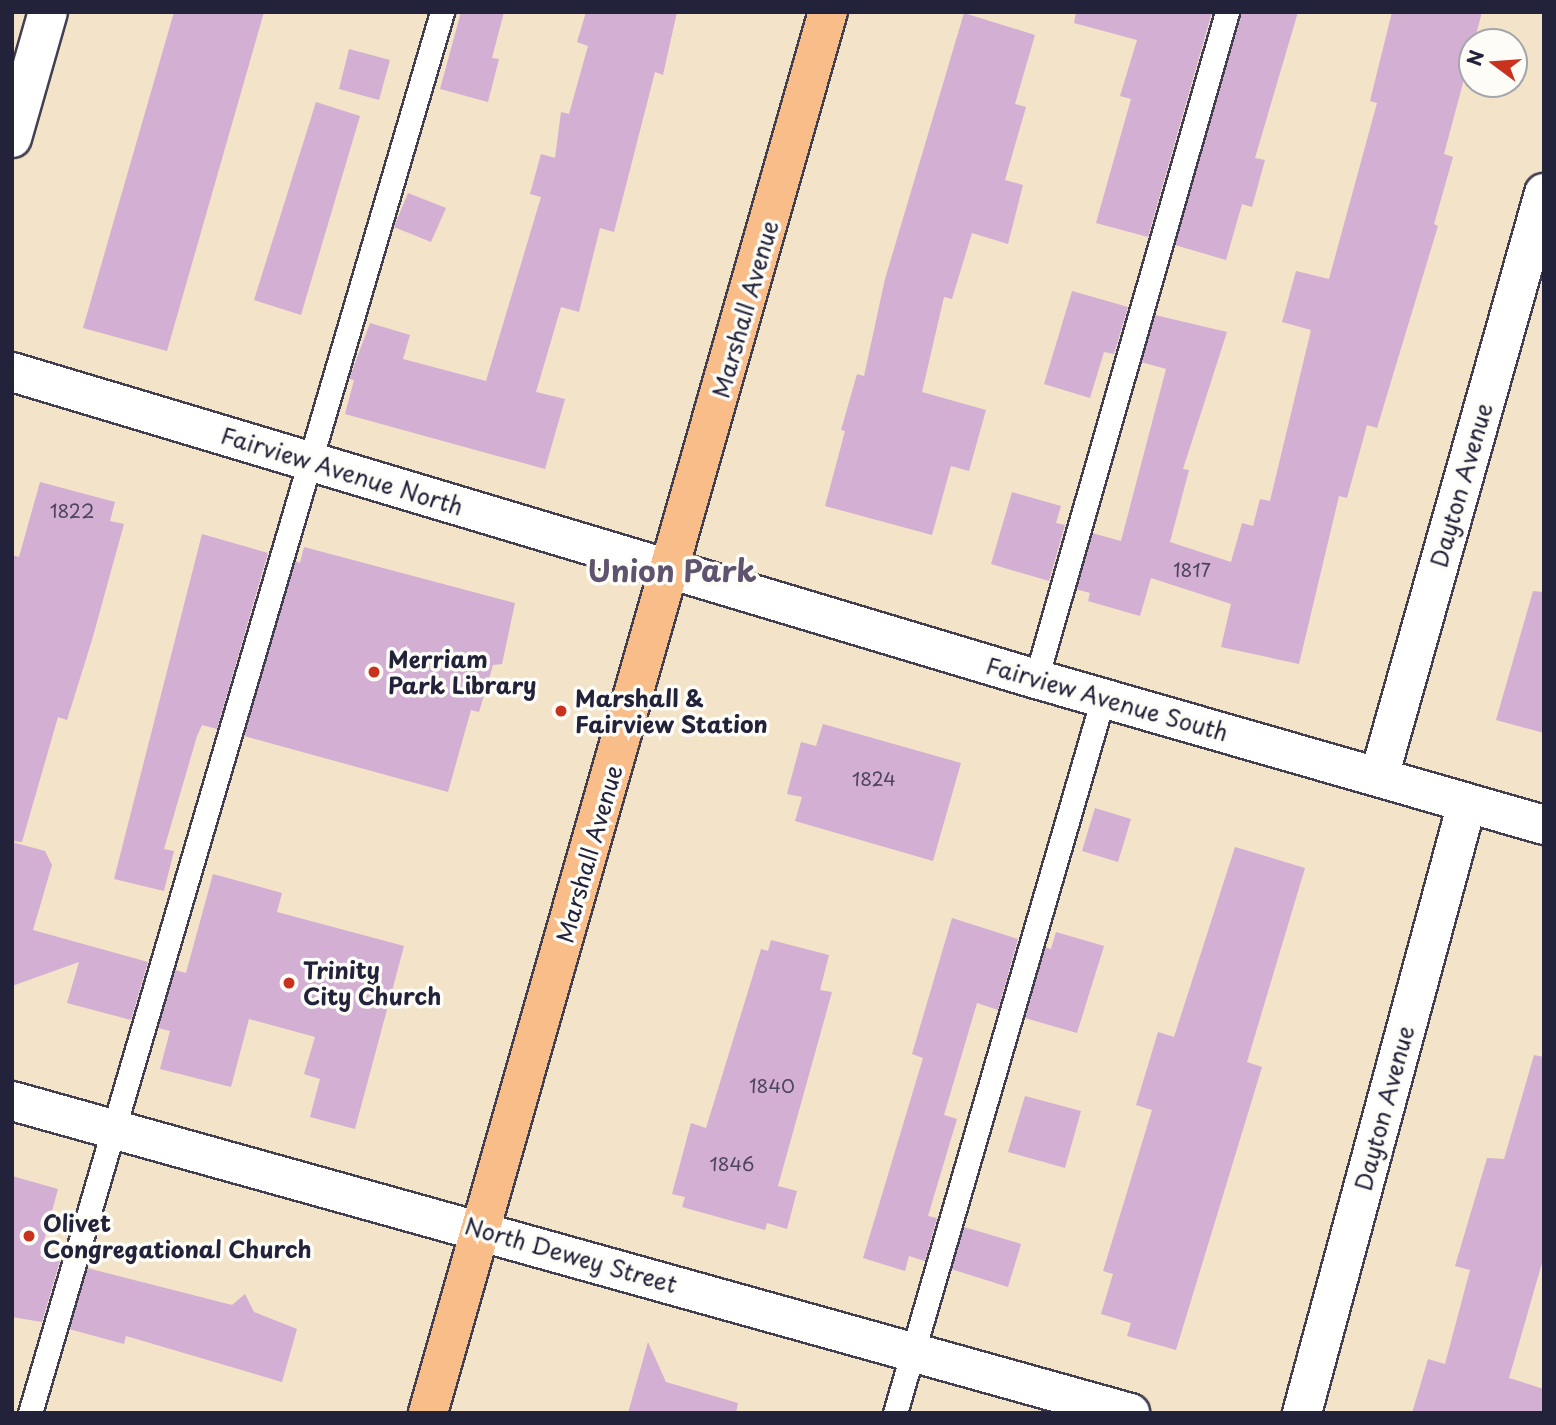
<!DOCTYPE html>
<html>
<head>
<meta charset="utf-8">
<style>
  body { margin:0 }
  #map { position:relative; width:1556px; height:1425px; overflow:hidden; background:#f3e3c8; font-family:"Playpen Sans",sans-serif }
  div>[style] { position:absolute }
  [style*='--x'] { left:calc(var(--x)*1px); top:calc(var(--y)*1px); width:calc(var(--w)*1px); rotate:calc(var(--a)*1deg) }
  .building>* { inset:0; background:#d2afd3 }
  .roads { filter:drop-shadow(2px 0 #413f50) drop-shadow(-2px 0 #413f50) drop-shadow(0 2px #413f50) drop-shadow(0 -2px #413f50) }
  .service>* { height:23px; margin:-11.5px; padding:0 11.5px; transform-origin:11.5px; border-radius:11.5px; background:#fff }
  .minor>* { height:38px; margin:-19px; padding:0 19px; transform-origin:19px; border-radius:19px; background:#fff }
  .tertiary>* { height:38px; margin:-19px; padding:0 19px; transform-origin:19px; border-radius:19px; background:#fff }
  .primary>* { height:38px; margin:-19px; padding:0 19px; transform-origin:19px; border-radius:19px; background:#f8bd89 }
  .dots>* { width:19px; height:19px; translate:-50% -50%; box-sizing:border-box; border:4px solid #fdfcf7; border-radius:50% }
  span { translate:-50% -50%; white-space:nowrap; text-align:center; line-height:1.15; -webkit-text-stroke:7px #fdfcf7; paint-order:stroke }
  .number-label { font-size:19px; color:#4e4561 }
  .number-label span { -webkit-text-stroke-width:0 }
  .street-label { font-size:23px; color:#22223b }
  .poi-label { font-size:23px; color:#22223b; font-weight:700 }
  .left { translate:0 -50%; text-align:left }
  .district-label { font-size:30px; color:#605370; font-weight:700 }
  .frame { position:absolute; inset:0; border:14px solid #22223b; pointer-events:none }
  .north { position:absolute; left:1458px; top:28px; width:70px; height:70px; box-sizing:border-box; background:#fdfcf7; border:2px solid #a5a5ac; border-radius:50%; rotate:286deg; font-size:19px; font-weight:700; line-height:28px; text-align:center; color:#22223b }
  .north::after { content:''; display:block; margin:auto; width:24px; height:32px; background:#c8321e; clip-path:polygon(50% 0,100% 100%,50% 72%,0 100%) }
</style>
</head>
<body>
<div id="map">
  <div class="building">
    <div style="clip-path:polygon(174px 12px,264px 12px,167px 351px,83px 328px)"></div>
    <div style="clip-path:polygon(461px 12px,504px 12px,492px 58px,499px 59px,488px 102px,440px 89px)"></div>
    <div style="clip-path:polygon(586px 12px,677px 12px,663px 75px,655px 72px,614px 232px,600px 228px,579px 312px,561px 307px,536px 392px,565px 399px,545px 469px,345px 414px,354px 380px,349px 379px,370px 323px,410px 335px,403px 359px,486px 381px,541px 197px,530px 194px,541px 154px,555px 158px,561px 112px,569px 114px,588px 46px,577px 42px)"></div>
    <div style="clip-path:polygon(1076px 12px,1212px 12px,1148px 237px,1096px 223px,1131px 99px,1120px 96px,1137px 40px,1074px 23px)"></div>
    <div style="clip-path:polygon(1241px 12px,1298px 12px,1255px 158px,1265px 160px,1252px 207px,1242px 204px,1226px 260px,1175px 245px)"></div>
    <div style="clip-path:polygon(1392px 12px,1482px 12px,1444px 154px,1453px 157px,1434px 224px,1438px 226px,1377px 428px,1367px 425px,1347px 498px,1339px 496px,1299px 664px,1221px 647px,1231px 604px,1151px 578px,1140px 616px,1088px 601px,1090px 593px,1076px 589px,1092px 533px,1121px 541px,1166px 369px,1141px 362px,1155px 315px,1227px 332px,1183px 469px,1189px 470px,1170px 542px,1231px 562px,1242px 523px,1253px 526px,1260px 499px,1270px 501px,1311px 330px,1282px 322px,1296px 271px,1329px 279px,1377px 103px,1370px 101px)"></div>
    <div style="clip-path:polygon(964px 13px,1035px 35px,1015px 104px,1026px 107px,1005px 180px,1023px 185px,1008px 244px,972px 233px,952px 299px,944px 297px,922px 392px,986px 410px,969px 471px,951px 466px,932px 535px,825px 506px,845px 431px,841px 430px,857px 374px,864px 376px,885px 279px)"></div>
    <div style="clip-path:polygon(349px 49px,390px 60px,379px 100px,339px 89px)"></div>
    <div style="clip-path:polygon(316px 102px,360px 116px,301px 315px,254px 300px)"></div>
    <div style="clip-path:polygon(408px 193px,446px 208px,431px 242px,394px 227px)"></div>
    <div style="clip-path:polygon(1072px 291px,1128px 307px,1114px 354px,1104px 352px,1090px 398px,1044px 384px)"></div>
    <div style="clip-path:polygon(40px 482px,115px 502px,110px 521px,124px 524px,92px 640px,67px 720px,58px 717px,22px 842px,12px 841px,12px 555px,19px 557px)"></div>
    <div style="clip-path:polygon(1012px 492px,1061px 506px,1056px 523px,1065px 525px,1049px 581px,991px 564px)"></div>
    <div style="clip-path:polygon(202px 534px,268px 553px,217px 729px,202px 725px,197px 736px,164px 849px,174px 851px,164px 891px,114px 879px)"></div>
    <div style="clip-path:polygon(304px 547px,515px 603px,502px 664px,493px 665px,479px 712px,471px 710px,448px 792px,244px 736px,295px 561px,300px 563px)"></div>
    <div style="clip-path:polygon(1533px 591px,1544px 592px,1544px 733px,1496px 720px)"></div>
    <div style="clip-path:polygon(823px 724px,961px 763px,933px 861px,795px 821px,802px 797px,787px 794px,801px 742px,816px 746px)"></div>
    <div style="clip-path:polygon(1095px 808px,1131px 819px,1118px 862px,1082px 851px)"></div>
    <div style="clip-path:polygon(12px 842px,45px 851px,52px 865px,33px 930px,148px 962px,131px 1020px,67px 1003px,79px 962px,12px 986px)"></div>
    <div style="clip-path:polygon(1235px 847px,1305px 868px,1247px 1062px,1262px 1067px,1176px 1350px,1127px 1336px,1131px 1323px,1101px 1314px,1113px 1274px,1103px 1271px,1152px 1110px,1136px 1105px,1158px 1032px,1174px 1037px)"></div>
    <div style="clip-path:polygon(213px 874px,282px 893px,277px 912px,404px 946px,355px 1129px,310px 1117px,320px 1079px,304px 1074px,315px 1037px,249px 1019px,231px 1087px,160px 1069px,170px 1031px,158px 1028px,175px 970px,186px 973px)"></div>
    <div style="clip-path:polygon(952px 918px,1018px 939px,998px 1010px,977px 1003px,944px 1115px,957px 1119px,928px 1216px,937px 1218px,925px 1261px,909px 1256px,905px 1271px,863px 1258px,923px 1058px,912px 1054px)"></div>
    <div style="clip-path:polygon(1056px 932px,1104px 946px,1077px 1033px,1025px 1018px,1045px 947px,1051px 949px)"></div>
    <div style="clip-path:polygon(771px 940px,829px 955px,820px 990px,832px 992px,778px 1186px,797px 1191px,787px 1229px,767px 1223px,765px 1230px,682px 1207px,685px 1197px,672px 1194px,691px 1123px,706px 1128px,761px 949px,768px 951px)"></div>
    <div style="clip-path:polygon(1534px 1055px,1544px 1057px,1544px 1256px,1509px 1378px,1544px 1389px,1544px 1413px,1412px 1413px,1428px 1359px,1445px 1364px,1470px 1270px,1455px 1266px,1487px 1158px,1504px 1159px)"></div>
    <div style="clip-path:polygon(1025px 1096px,1081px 1111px,1065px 1168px,1008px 1152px)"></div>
    <div style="clip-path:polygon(12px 1176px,58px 1189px,40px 1256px,60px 1261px,42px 1322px,12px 1317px)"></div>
    <div style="clip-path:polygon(964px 1227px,1021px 1244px,1008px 1287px,951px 1269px)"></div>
    <div style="clip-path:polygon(87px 1268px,232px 1305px,245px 1294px,254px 1312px,297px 1329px,282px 1382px,126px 1336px,124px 1344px,69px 1329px)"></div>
    <div style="clip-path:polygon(648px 1342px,666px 1382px,738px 1403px,736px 1413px,628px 1413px)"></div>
  </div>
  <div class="roads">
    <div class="service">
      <div style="--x:1036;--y:679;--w:694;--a:-74.02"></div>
      <div style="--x:30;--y:1413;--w:1460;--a:-73.61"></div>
      <div style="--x:895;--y:1413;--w:745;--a:-73.78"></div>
    </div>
    <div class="minor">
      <div style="--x:12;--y:138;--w:131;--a:-74.1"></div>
      <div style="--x:1379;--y:777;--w:607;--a:-74.22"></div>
      <div style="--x:12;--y:1101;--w:1161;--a:15.59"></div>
      <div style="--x:1302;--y:1413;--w:632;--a:-74.86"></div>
    </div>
    <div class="tertiary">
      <div style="--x:12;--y:372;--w:1069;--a:16.69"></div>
      <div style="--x:1036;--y:679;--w:529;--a:16.03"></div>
    </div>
    <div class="primary">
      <div style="--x:428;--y:1413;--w:1457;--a:-74.07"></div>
    </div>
  </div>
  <div class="dots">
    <div style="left:374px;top:672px;background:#c8321e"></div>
    <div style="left:561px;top:711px;background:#c8321e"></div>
    <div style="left:289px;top:983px;background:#c8321e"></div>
    <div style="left:29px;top:1236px;background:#c8321e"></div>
  </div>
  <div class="number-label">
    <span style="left:72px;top:511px">1822</span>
    <span style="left:1192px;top:570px">1817</span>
    <span style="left:874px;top:779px">1824</span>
    <span style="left:772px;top:1086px">1840</span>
    <span style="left:732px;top:1164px">1846</span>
  </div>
  <div class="street-label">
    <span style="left:745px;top:309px;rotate:-74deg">Marshall Avenue</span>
    <span style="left:342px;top:471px;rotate:17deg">Fairview Avenue North</span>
    <span style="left:1461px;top:485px;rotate:-74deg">Dayton Avenue</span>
    <span style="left:1107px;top:699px;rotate:16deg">Fairview Avenue South</span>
    <span style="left:589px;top:854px;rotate:-74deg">Marshall Avenue</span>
    <span style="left:1384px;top:1108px;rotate:-75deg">Dayton Avenue</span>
    <span style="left:571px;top:1255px;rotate:16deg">North Dewey Street</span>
  </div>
  <div class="poi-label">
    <span class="left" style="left:388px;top:672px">Merriam<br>Park Library</span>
    <span class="left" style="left:575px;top:711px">Marshall &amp;<br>Fairview Station</span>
    <span class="left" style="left:303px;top:983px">Trinity<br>City Church</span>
    <span class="left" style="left:43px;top:1236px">Olivet<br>Congregational Church</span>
  </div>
  <div class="district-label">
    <span style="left:672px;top:570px">Union Park</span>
  </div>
  <div class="frame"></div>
  <div class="north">N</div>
</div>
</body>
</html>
